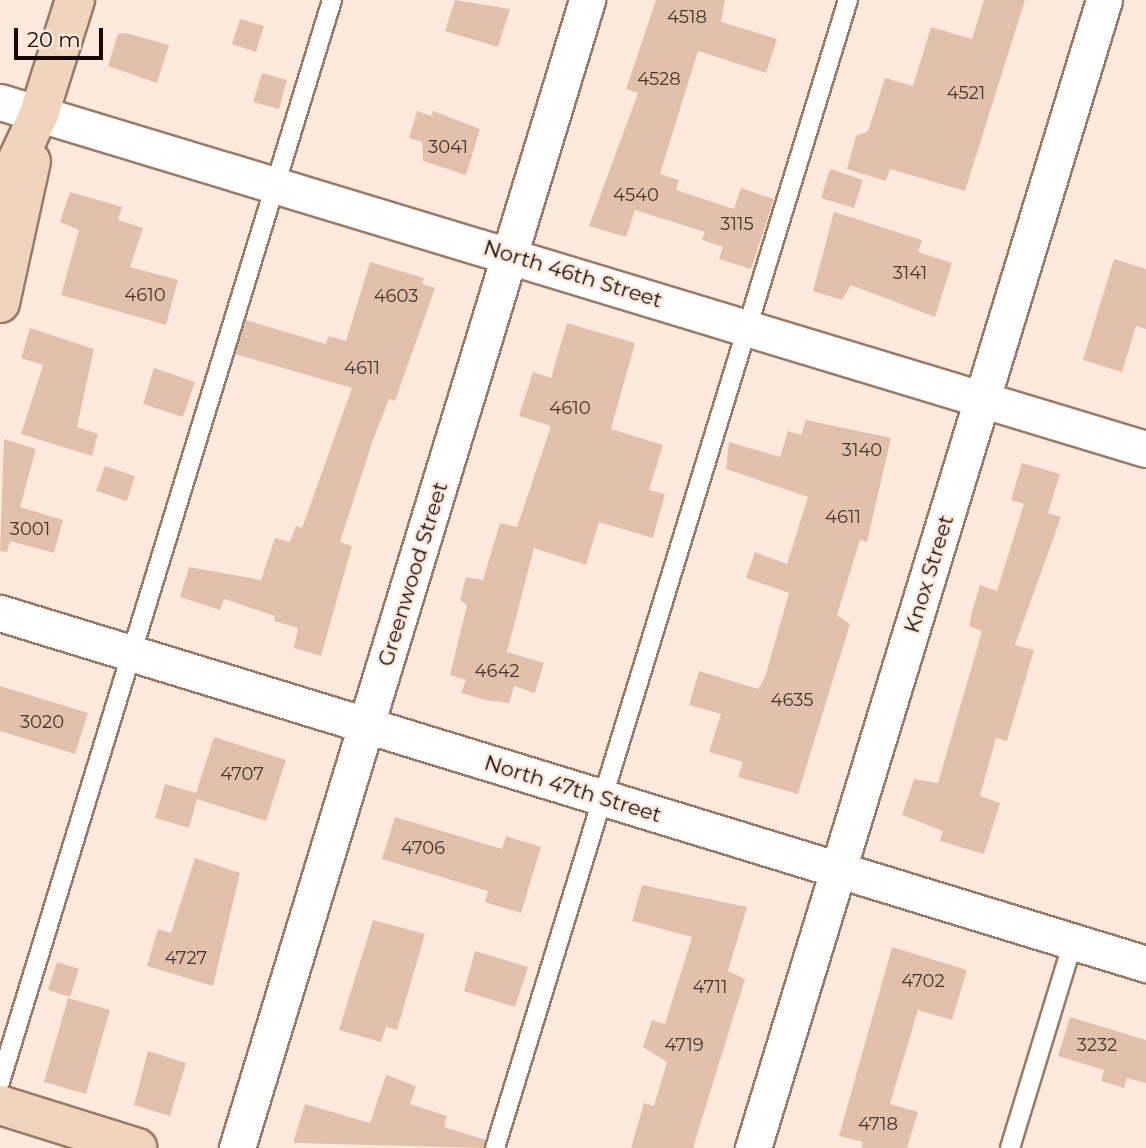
<!DOCTYPE html>
<html>
<head>
<meta charset="utf-8">
<style>
  body { margin:0 }
  #map { position:relative; width:1146px; height:1148px; overflow:hidden; background:#fee9dc; font-family:Montserrat,sans-serif }
  div>[style] { position:absolute }
  [style*='--x'] { left:calc(var(--x)*1px); top:calc(var(--y)*1px); width:calc(var(--w)*1px); rotate:calc(var(--a)*1deg) }
  .building>* { inset:0; background:#e1c1ac }
  .roads { filter:drop-shadow(2px 0 #997a66) drop-shadow(-2px 0 #997a66) drop-shadow(0 2px #997a66) drop-shadow(0 -2px #997a66) }
  .lane>* { height:18px; margin:-9px; padding:0 9px; transform-origin:9px; border-radius:9px; background:#fff }
  .street>* { height:35px; margin:-17.5px; padding:0 17.5px; transform-origin:17.5px; border-radius:17.5px; background:#fff }
  .secondary>* { height:38px; margin:-19px; padding:0 19px; transform-origin:19px; border-radius:19px; background:#f2d3bc }
  span { translate:-50% -50%; white-space:nowrap; text-align:center; line-height:1.15; -webkit-text-stroke:5px #fee9dc; paint-order:stroke }
  .number-label { font-size:18px; color:#47372d }
  .number-label span { -webkit-text-stroke-width:0 }
  .street-label { font-size:21px; color:#140903 }
  .scale { position:absolute; left:14px; top:28px; width:89px; height:32px; box-sizing:border-box; border:4px solid #140903; border-top:0; padding-left:9px; font-size:21px; line-height:24px; white-space:nowrap; color:#140903; -webkit-text-stroke:5px #fee9dc; paint-order:stroke }
</style>
</head>
<body>
<div id="map">
  <div class="building">
    <div style="clip-path:polygon(455px 0,510px 9px,498px 47px,445px 31px)"></div>
    <div style="clip-path:polygon(656px 0,725px 0,721px 22px,777px 39px,766px 73px,698px 51px,660px 174px,679px 180px,676px 190px,734px 209px,741px 188px,774px 199px,751px 269px,719px 259px,723px 247px,702px 240px,705px 232px,635px 210px,626px 237px,589px 226px,638px 93px,626px 89px)"></div>
    <div style="clip-path:polygon(984px 0,1025px 0,965px 191px,890px 169px,886px 181px,847px 169px,856px 136px,868px 131px,885px 78px,913px 86px,931px 27px,972px 39px)"></div>
    <div style="clip-path:polygon(240px 19px,264px 26px,256px 52px,232px 44px)"></div>
    <div style="clip-path:polygon(126px 33px,169px 45px,157px 83px,108px 66px,118px 34px)"></div>
    <div style="clip-path:polygon(262px 73px,287px 80px,279px 109px,253px 102px)"></div>
    <div style="clip-path:polygon(417px 111px,431px 116px,433px 111px,480px 129px,466px 175px,423px 161px,422px 142px,409px 138px)"></div>
    <div style="clip-path:polygon(830px 169px,863px 180px,854px 208px,821px 198px)"></div>
    <div style="clip-path:polygon(70px 192px,122px 207px,118px 220px,143px 228px,130px 267px,178px 280px,166px 325px,61px 295px,79px 230px,60px 222px)"></div>
    <div style="clip-path:polygon(834px 212px,922px 240px,918px 252px,952px 263px,935px 317px,851px 285px,842px 300px,813px 291px)"></div>
    <div style="clip-path:polygon(1114px 259px,1146px 269px,1146px 329px,1136px 326px,1122px 372px,1083px 360px)"></div>
    <div style="clip-path:polygon(370px 262px,424px 278px,422px 284px,435px 288px,395px 401px,389px 399px,373px 440px,340px 542px,352px 546px,321px 656px,294px 648px,298px 628px,274px 621px,275px 616px,224px 599px,220px 610px,180px 597px,189px 567px,261px 580px,275px 538px,290px 542px,296px 526px,302px 528px,352px 388px,235px 354px,246px 320px,326px 344px,329px 336px,346px 341px)"></div>
    <div style="clip-path:polygon(567px 323px,635px 343px,611px 429px,663px 445px,649px 490px,665px 494px,653px 538px,599px 522px,586px 565px,534px 548px,507px 652px,544px 663px,535px 693px,514px 686px,509px 703px,486px 700px,461px 693px,466px 680px,450px 675px,467px 605px,460px 600px,466px 577px,483px 580px,500px 523px,517px 527px,551px 426px,519px 416px,533px 372px,551px 378px)"></div>
    <div style="clip-path:polygon(30px 328px,94px 349px,77px 427px,98px 434px,92px 456px,21px 434px,43px 365px,21px 358px)"></div>
    <div style="clip-path:polygon(154px 368px,195px 382px,183px 417px,143px 404px)"></div>
    <div style="clip-path:polygon(806px 420px,891px 438px,867px 542px,860px 540px,837px 615px,850px 624px,798px 794px,738px 777px,743px 762px,709px 752px,721px 714px,689px 705px,699px 671px,758px 689px,765px 677px,789px 593px,746px 578px,755px 552px,787px 564px,808px 497px,726px 469px,729px 442px,780px 457px,788px 431px,801px 435px)"></div>
    <div style="clip-path:polygon(4px 439px,36px 449px,20px 507px,63px 520px,54px 553px,10px 541px,7px 552px,0 551px)"></div>
    <div style="clip-path:polygon(1022px 463px,1060px 474px,1048px 513px,1061px 517px,1015px 645px,1034px 650px,1007px 741px,996px 738px,980px 796px,1000px 803px,984px 854px,940px 841px,943px 831px,902px 815px,914px 779px,938px 783px,982px 631px,969px 626px,973px 608px,980px 585px,997px 591px,1024px 504px,1011px 500px)"></div>
    <div style="clip-path:polygon(105px 466px,135px 476px,127px 501px,96px 491px)"></div>
    <div style="clip-path:polygon(0 686px,88px 713px,75px 754px,0 731px)"></div>
    <div style="clip-path:polygon(214px 737px,286px 760px,266px 821px,197px 799px,189px 828px,155px 818px,165px 784px,196px 793px)"></div>
    <div style="clip-path:polygon(395px 817px,502px 849px,506px 836px,541px 847px,521px 913px,485px 902px,488px 891px,382px 859px)"></div>
    <div style="clip-path:polygon(195px 858px,240px 873px,213px 986px,147px 966px,158px 929px,171px 933px)"></div>
    <div style="clip-path:polygon(642px 885px,747px 907px,728px 971px,745px 979px,693px 1148px,631px 1148px,644px 1103px,654px 1106px,667px 1062px,643px 1047px,652px 1020px,665px 1024px,692px 937px,632px 921px)"></div>
    <div style="clip-path:polygon(373px 920px,425px 934px,397px 1030px,386px 1027px,381px 1042px,339px 1030px)"></div>
    <div style="clip-path:polygon(892px 947px,967px 970px,952px 1020px,918px 1010px,890px 1104px,918px 1112px,907px 1148px,861px 1148px,863px 1142px,839px 1136px)"></div>
    <div style="clip-path:polygon(475px 951px,528px 967px,515px 1007px,464px 991px)"></div>
    <div style="clip-path:polygon(57px 962px,79px 969px,70px 997px,48px 990px)"></div>
    <div style="clip-path:polygon(68px 998px,110px 1010px,86px 1094px,44px 1082px)"></div>
    <div style="clip-path:polygon(1070px 1017px,1146px 1040px,1146px 1083px,1127px 1078px,1124px 1088px,1101px 1081px,1104px 1070px,1058px 1056px)"></div>
    <div style="clip-path:polygon(148px 1051px,186px 1063px,170px 1116px,134px 1105px)"></div>
    <div style="clip-path:polygon(386px 1075px,416px 1086px,410px 1104px,447px 1116px,444px 1127px,486px 1140px,484px 1148px,293px 1143px,305px 1104px,370px 1123px)"></div>
  </div>
  <div class="roads">
    <div class="lane">
      <div style="--x:0;--y:1082;--w:1132;--a:-72.94"></div>
      <div style="--x:495;--y:1148;--w:1201;--a:-72.91"></div>
      <div style="--x:1010;--y:1148;--w:215;--a:-73"></div>
    </div>
    <div class="street">
      <div style="--x:0;--y:102;--w:1197;--a:16.85"></div>
      <div style="--x:0;--y:613;--w:1199;--a:17.03"></div>
      <div style="--x:237;--y:1148;--w:1200;--a:-73.04"></div>
      <div style="--x:753;--y:1148;--w:1200;--a:-73"></div>
    </div>
    <div class="secondary">
      <div style="--x:0;--y:197;--w:92;--a:-64.8"></div>
      <div style="--x:39;--y:114;--w:120;--a:-72.5"></div>
      <div style="--x:0;--y:303;--w:145;--a:-77.7"></div>
      <div style="--x:0;--y:1105;--w:144;--a:17.4"></div>
    </div>
  </div>
  <div class="number-label">
    <span style="left:687px;top:17px">4518</span>
    <span style="left:659px;top:79px">4528</span>
    <span style="left:966px;top:93px">4521</span>
    <span style="left:448px;top:147px">3041</span>
    <span style="left:636px;top:195px">4540</span>
    <span style="left:737px;top:224px">3115</span>
    <span style="left:910px;top:273px">3141</span>
    <span style="left:145px;top:295px">4610</span>
    <span style="left:396px;top:296px">4603</span>
    <span style="left:362px;top:368px">4611</span>
    <span style="left:570px;top:408px">4610</span>
    <span style="left:862px;top:450px">3140</span>
    <span style="left:843px;top:517px">4611</span>
    <span style="left:30px;top:529px">3001</span>
    <span style="left:497px;top:671px">4642</span>
    <span style="left:792px;top:700px">4635</span>
    <span style="left:42px;top:722px">3020</span>
    <span style="left:242px;top:774px">4707</span>
    <span style="left:423px;top:848px">4706</span>
    <span style="left:186px;top:958px">4727</span>
    <span style="left:923px;top:981px">4702</span>
    <span style="left:710px;top:987px">4711</span>
    <span style="left:684px;top:1045px">4719</span>
    <span style="left:1097px;top:1045px">3232</span>
    <span style="left:878px;top:1124px">4718</span>
  </div>
  <div class="street-label">
    <span style="left:573px;top:274px;rotate:17deg">North 46th Street</span>
    <span style="left:413px;top:574px;rotate:-73deg">Greenwood Street</span>
    <span style="left:929px;top:574px;rotate:-73deg">Knox Street</span>
    <span style="left:573px;top:789px;rotate:17deg">North 47th Street</span>
  </div>
  <div class="scale">20 m</div>
</div>
</body>
</html>
